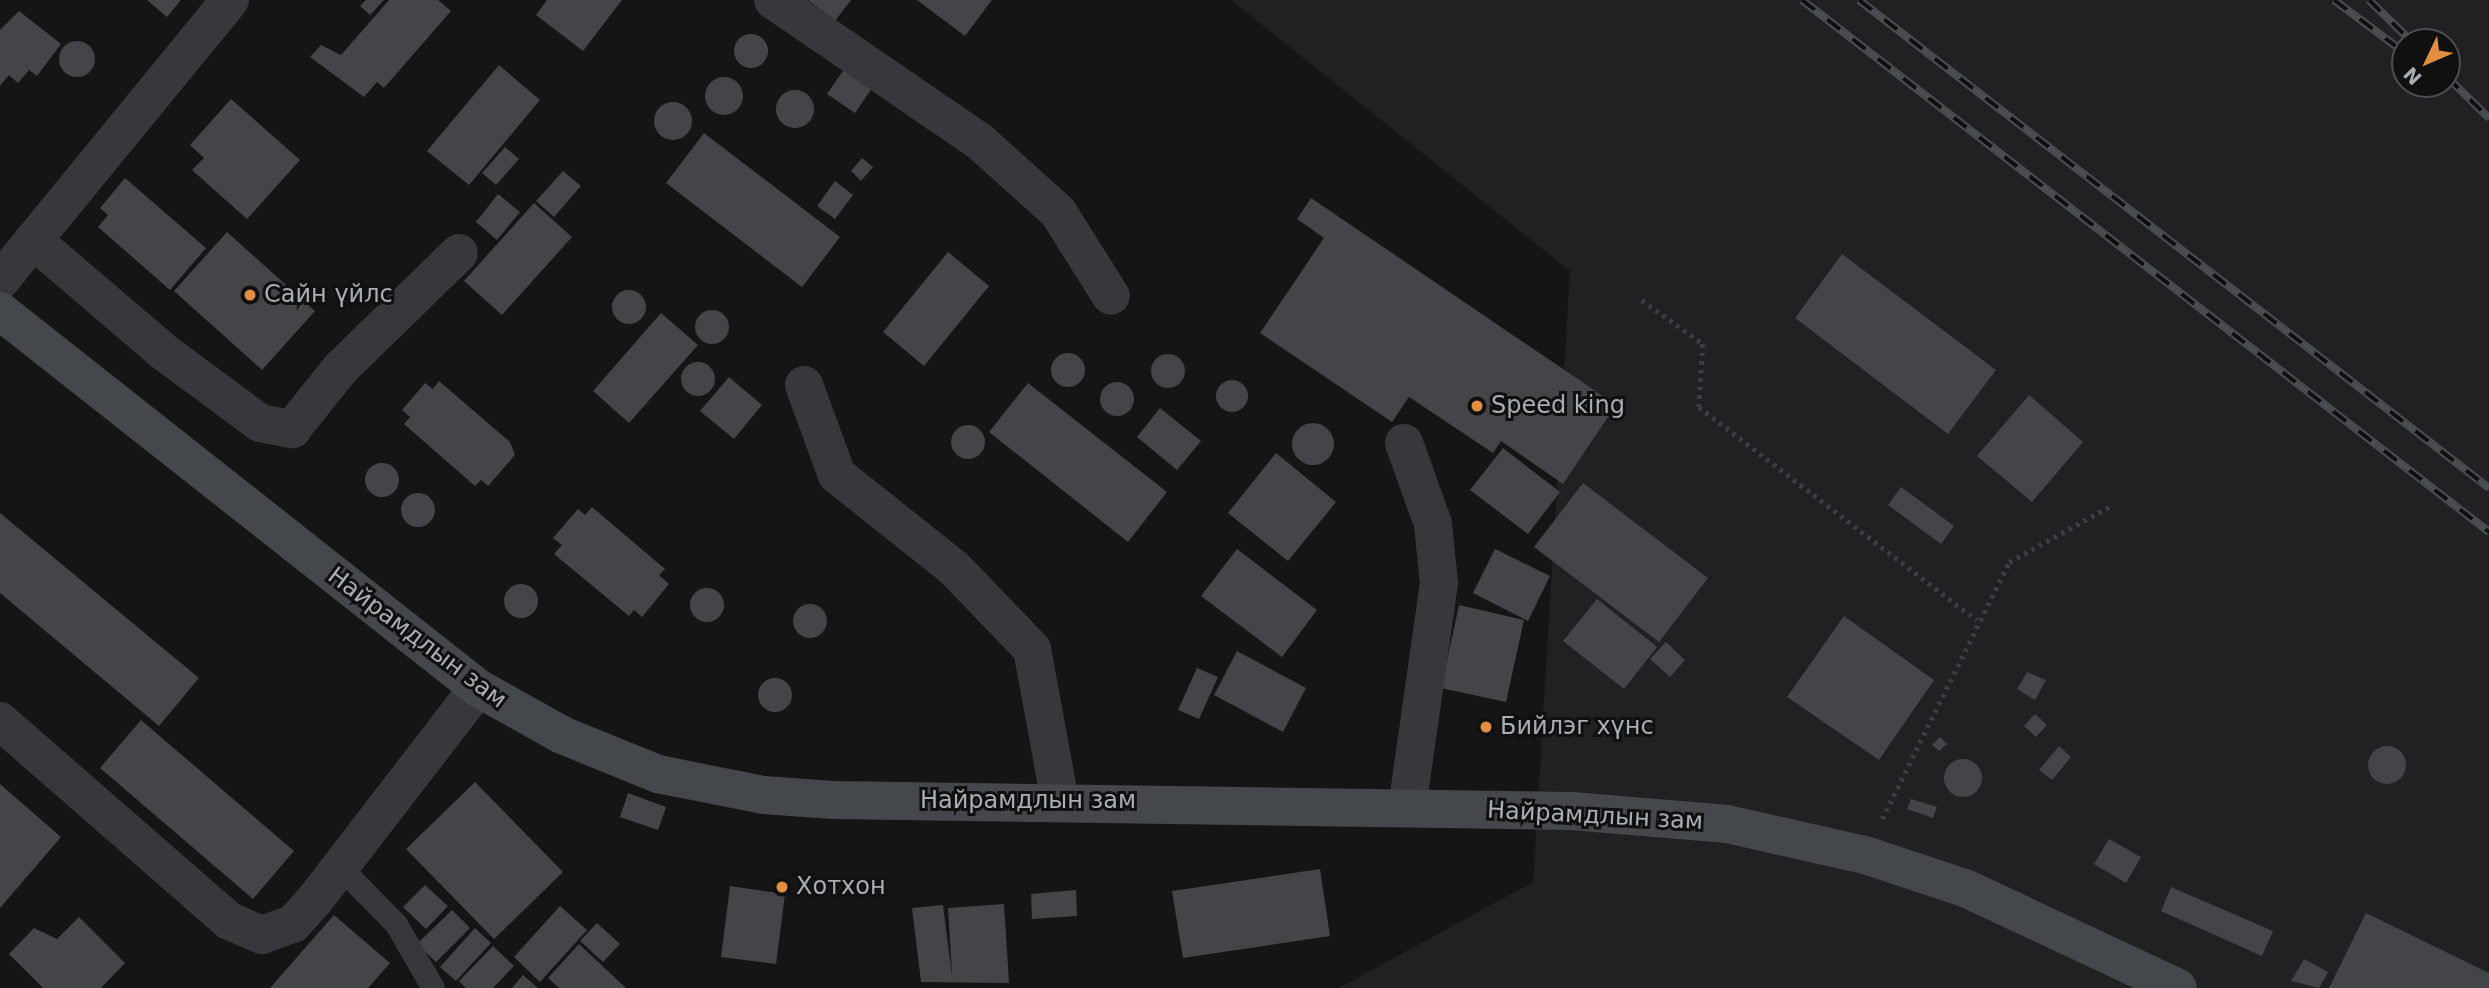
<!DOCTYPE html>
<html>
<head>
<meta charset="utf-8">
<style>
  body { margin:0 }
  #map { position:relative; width:2489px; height:988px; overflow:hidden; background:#151516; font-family:"DejaVu Sans",sans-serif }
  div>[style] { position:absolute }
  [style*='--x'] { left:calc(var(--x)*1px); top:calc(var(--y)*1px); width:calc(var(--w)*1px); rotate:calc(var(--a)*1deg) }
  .built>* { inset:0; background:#212123 }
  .building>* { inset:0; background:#444549 }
  .round { border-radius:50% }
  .path>* { height:4.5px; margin-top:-2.25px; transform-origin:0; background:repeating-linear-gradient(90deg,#3c3f42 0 3.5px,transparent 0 8.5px) }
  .service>* { height:23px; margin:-11.5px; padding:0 11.5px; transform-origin:11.5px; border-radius:11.5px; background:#36383b }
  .minor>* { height:38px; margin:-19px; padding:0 19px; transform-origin:19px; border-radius:19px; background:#36383b }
  .secondary>* { height:38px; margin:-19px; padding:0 19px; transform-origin:19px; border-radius:19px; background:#44474b }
  .rail>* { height:8px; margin-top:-4px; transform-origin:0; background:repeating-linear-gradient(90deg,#101011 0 16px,#4b4e52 0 32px); box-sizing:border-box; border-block:2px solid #4b4e52 }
  .dots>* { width:19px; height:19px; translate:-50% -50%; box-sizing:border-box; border:4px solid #101011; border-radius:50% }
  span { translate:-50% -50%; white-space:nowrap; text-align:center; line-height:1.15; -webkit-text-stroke:6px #101011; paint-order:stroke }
  .poi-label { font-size:24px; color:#a8aeb5 }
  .left { translate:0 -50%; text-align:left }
  .street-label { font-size:24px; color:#a8aeb5 }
  .north { position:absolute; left:2391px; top:28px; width:70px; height:70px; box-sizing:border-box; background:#101011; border:2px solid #4d4f53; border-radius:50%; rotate:226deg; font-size:19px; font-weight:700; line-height:28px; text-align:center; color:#a8aeb5 }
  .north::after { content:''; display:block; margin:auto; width:24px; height:32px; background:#e28e41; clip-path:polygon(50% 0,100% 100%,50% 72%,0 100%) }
</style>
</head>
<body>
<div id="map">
  <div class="built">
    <div style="clip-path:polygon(evenodd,1231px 0,2489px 0,2489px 988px,1339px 988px,1533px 882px,1570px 271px,1231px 0,2405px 42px,2447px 42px,2447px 84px,2405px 84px,2405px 42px)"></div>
  </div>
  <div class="building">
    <div style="clip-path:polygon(147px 0,181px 0,167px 17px)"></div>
    <div style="clip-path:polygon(366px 0,384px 0,370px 15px,360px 6px)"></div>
    <div style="clip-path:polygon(389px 0,438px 0,451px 11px,384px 88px,377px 82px,364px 97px,310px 57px,321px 45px,341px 55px)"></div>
    <div style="clip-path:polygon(547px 0,622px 0,583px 51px,536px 15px)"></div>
    <div style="clip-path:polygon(808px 0,851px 0,835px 21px)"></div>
    <div style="clip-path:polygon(917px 0,992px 0,965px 36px)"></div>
    <div style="clip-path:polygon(19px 11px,61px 44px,37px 76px,29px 70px,18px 83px,9px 75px,0 86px,0 30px)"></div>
    <div class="round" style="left:734px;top:34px;width:34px;height:34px"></div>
    <div class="round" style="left:59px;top:41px;width:36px;height:36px"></div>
    <div style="clip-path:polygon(499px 65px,540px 100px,469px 185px,427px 151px)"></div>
    <div style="clip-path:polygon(845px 68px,872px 88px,855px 113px,827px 94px)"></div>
    <div class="round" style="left:705px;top:77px;width:38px;height:38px"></div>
    <div class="round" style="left:776px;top:90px;width:38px;height:38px"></div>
    <div style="clip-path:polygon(231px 99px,300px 160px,247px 219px,192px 170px,204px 158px,190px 145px)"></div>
    <div class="round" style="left:654px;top:102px;width:38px;height:38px"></div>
    <div style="clip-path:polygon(704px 133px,840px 237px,802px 287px,666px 183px)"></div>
    <div style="clip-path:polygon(505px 147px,519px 159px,496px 185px,482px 173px)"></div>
    <div style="clip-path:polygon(862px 158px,873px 167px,861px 181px,851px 171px)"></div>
    <div style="clip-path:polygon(563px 171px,581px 186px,554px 217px,536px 201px)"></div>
    <div style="clip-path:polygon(125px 178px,206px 248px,170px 290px,98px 227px,108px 215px,100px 208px)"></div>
    <div style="clip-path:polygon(835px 181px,853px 195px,835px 219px,817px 206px)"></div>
    <div style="clip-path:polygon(498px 194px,520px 212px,497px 240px,476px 222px)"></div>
    <div style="clip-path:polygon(1311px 198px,1616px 405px,1563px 484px,1501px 441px,1493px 453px,1409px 397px,1392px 422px,1260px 333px,1324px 238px,1297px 219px)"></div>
    <div style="clip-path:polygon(534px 203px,572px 237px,502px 315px,464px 281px)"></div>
    <div style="clip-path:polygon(227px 232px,315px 311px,262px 370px,174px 291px)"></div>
    <div style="clip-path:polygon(948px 252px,989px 286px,924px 366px,883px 332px)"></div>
    <div style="clip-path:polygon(1842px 254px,1996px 370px,1948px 434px,1795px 318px)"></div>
    <div class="round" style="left:612px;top:290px;width:34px;height:34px"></div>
    <div class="round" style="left:695px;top:310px;width:34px;height:34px"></div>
    <div style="clip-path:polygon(661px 313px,698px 345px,629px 423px,593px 391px)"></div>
    <div class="round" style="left:1051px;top:353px;width:34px;height:34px"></div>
    <div class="round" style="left:1151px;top:354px;width:34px;height:34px"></div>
    <div class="round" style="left:681px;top:362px;width:34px;height:34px"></div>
    <div style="clip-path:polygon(729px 377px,762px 405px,734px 439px,700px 411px)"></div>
    <div class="round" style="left:1216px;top:380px;width:32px;height:32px"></div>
    <div style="clip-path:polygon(439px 381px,510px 442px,515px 455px,488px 486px,481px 480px,475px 486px,404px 424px,410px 417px,402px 410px,425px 383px,433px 389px)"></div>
    <div class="round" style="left:1100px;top:382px;width:34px;height:34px"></div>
    <div style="clip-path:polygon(1028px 383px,1167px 492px,1128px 542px,989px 432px)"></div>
    <div style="clip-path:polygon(2029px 395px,2083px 442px,2032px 502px,1977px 456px)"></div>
    <div style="clip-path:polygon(1160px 408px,1201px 441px,1177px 470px,1137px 437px)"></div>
    <div class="round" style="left:1292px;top:423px;width:42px;height:42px"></div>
    <div class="round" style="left:951px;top:425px;width:34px;height:34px"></div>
    <div style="clip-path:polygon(1503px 448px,1560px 492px,1528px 534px,1470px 490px)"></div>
    <div style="clip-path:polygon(1276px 453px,1336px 502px,1288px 561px,1228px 513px)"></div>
    <div class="round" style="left:365px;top:463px;width:34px;height:34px"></div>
    <div style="clip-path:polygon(1583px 483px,1708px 578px,1659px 642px,1534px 547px)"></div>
    <div style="clip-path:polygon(1901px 487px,1954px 526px,1941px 544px,1888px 505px)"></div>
    <div class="round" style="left:401px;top:493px;width:34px;height:34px"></div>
    <div style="clip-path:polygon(592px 507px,665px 569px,659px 575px,669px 584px,642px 617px,634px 610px,629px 616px,554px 554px,562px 545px,553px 538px,578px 509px,585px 515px)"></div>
    <div style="clip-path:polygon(0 513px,199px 678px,159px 726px,0 593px)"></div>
    <div style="clip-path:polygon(1237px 549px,1317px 610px,1282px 657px,1201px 596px)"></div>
    <div style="clip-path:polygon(1495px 549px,1550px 576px,1528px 621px,1473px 593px)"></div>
    <div class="round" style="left:504px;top:584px;width:34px;height:34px"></div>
    <div class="round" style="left:690px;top:588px;width:34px;height:34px"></div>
    <div style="clip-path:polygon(1597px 599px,1657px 647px,1624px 689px,1563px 641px)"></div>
    <div class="round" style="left:793px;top:604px;width:34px;height:34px"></div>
    <div style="clip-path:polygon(1459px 605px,1524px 620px,1506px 702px,1441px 688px)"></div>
    <div style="clip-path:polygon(1844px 616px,1934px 680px,1879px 760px,1787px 697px)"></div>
    <div style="clip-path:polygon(1666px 642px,1685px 660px,1670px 677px,1650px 659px)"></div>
    <div style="clip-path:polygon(1237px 651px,1306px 688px,1283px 732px,1214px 695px)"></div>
    <div style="clip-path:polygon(1197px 668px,1218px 677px,1199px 719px,1178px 710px)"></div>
    <div style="clip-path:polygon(2027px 672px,2046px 680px,2035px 700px,2017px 689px)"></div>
    <div class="round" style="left:758px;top:678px;width:34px;height:34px"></div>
    <div style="clip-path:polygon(2035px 714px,2047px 725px,2036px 737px,2024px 726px)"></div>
    <div style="clip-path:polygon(141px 720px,294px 851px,253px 899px,100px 768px)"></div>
    <div style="clip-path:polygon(1940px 737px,1947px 744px,1939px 751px,1932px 745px)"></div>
    <div style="clip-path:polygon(2059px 746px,2071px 757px,2052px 780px,2039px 770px)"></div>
    <div class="round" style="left:2368px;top:746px;width:38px;height:38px"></div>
    <div class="round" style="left:1944px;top:759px;width:38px;height:38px"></div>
    <div style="clip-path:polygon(475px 782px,563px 872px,494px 939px,406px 849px)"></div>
    <div style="clip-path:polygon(0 784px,61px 837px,0 908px)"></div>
    <div style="clip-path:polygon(628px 793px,666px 807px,658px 830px,620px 817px)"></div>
    <div style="clip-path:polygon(1911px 799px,1937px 807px,1933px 818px,1907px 809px)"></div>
    <div style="clip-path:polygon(2109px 839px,2141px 857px,2126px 883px,2094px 864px)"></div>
    <div style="clip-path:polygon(1320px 869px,1330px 936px,1183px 958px,1172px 891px)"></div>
    <div style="clip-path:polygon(425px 885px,448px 906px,426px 929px,403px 907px)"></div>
    <div style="clip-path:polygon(730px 886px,785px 894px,776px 964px,721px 957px)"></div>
    <div style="clip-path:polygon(2171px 887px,2273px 931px,2262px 956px,2161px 911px)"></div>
    <div style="clip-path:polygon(1076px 890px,1077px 916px,1032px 919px,1031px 894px)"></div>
    <div style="clip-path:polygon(1004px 904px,1009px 983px,921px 982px,912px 908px,943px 905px,952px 976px,948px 908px)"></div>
    <div style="clip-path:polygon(560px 906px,587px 930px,540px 982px,514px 957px)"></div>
    <div style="clip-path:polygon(452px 910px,470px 928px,436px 962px,417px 944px)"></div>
    <div style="clip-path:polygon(2366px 913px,2489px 973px,2489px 988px,2329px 988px)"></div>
    <div style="clip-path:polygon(334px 915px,390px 963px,368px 988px,270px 988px)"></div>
    <div style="clip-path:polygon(79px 917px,125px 963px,101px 988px,43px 988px,9px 954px,34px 928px,57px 939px)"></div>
    <div style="clip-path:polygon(597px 923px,620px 944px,603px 962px,580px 941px)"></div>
    <div style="clip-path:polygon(475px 928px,491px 943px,456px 981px,440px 967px)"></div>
    <div style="clip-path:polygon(579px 944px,626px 988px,559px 988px,548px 978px)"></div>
    <div style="clip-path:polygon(493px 946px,514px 966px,493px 988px,466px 988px,459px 981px)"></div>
    <div style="clip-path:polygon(2304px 959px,2328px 972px,2319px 988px,2291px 981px)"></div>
    <div style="clip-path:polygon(523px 975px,538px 988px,512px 988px)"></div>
  </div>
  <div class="path">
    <div style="--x:1642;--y:300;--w:75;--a:35.8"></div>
    <div style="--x:1703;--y:344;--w:63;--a:93.6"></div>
    <div style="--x:1699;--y:407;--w:350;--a:37.5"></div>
    <div style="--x:1882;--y:819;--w:287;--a:-63.7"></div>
    <div style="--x:2009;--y:562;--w:116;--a:-28.8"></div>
  </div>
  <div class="service">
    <div style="--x:340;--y:867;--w:80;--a:45.5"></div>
    <div style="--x:396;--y:924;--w:74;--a:60"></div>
  </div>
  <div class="minor">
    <div style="--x:773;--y:0;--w:250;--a:34.4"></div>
    <div style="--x:979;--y:141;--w:106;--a:41.9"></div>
    <div style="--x:1058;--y:212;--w:99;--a:57.8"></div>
    <div style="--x:33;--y:240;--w:172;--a:40.5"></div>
    <div style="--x:164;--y:352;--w:119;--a:36.5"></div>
    <div style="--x:260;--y:423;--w:33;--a:11"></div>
    <div style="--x:292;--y:429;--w:77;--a:-51.3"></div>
    <div style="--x:340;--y:369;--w:166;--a:-44.3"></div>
    <div style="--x:0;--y:281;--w:363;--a:-50.7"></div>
    <div style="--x:804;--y:385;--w:96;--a:69.9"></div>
    <div style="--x:837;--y:475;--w:149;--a:38.5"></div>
    <div style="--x:954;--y:568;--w:112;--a:46.1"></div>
    <div style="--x:1032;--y:649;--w:155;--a:79.6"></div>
    <div style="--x:1404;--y:443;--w:86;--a:70.3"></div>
    <div style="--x:1433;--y:524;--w:59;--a:84.2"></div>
    <div style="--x:1439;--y:583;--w:227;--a:98.1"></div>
    <div style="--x:0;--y:721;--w:304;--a:41.1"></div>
    <div style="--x:229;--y:921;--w:36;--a:23"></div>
    <div style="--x:262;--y:935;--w:33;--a:-20"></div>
    <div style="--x:293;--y:924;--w:30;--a:-48"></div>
    <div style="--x:313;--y:902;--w:270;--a:-52.4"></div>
  </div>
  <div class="secondary">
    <div style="--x:0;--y:311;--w:609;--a:38.26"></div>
    <div style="--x:478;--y:688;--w:96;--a:29.2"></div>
    <div style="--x:562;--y:735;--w:104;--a:22.1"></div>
    <div style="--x:658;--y:774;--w:107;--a:11.3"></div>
    <div style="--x:763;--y:795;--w:70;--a:4.1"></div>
    <div style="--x:833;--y:800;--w:739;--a:0.85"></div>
    <div style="--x:1572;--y:811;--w:156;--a:4.8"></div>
    <div style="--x:1727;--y:824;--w:141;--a:12.7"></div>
    <div style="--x:1865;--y:855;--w:105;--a:18.3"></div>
    <div style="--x:1965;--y:888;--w:235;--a:25.1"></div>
  </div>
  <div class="rail">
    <div style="--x:1802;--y:0;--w:869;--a:37.75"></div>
    <div style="--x:1859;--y:0;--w:797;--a:37.76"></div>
    <div style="--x:2334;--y:0;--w:89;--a:36.7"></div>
    <div style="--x:2369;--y:0;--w:60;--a:44.3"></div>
    <div style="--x:2447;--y:77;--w:59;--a:44.3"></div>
  </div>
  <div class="dots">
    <div style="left:250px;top:295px;background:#e28e41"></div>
    <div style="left:1477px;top:406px;background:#e28e41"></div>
    <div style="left:1486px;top:727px;background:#e28e41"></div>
    <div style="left:782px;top:887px;background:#e28e41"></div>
  </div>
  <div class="poi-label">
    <span class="left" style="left:264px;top:295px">Сайн үйлс</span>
    <span class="left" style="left:1491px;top:406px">Speed king</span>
    <span class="left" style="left:1500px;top:727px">Бийлэг хүнс</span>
    <span class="left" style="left:796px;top:887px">Хотхон</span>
  </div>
  <div class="street-label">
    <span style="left:417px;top:638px;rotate:37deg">Найрамдлын зам</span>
    <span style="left:1028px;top:801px">Найрамдлын зам</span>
    <span style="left:1595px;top:816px;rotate:3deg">Найрамдлын зам</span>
  </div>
  <div class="north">N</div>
</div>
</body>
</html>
